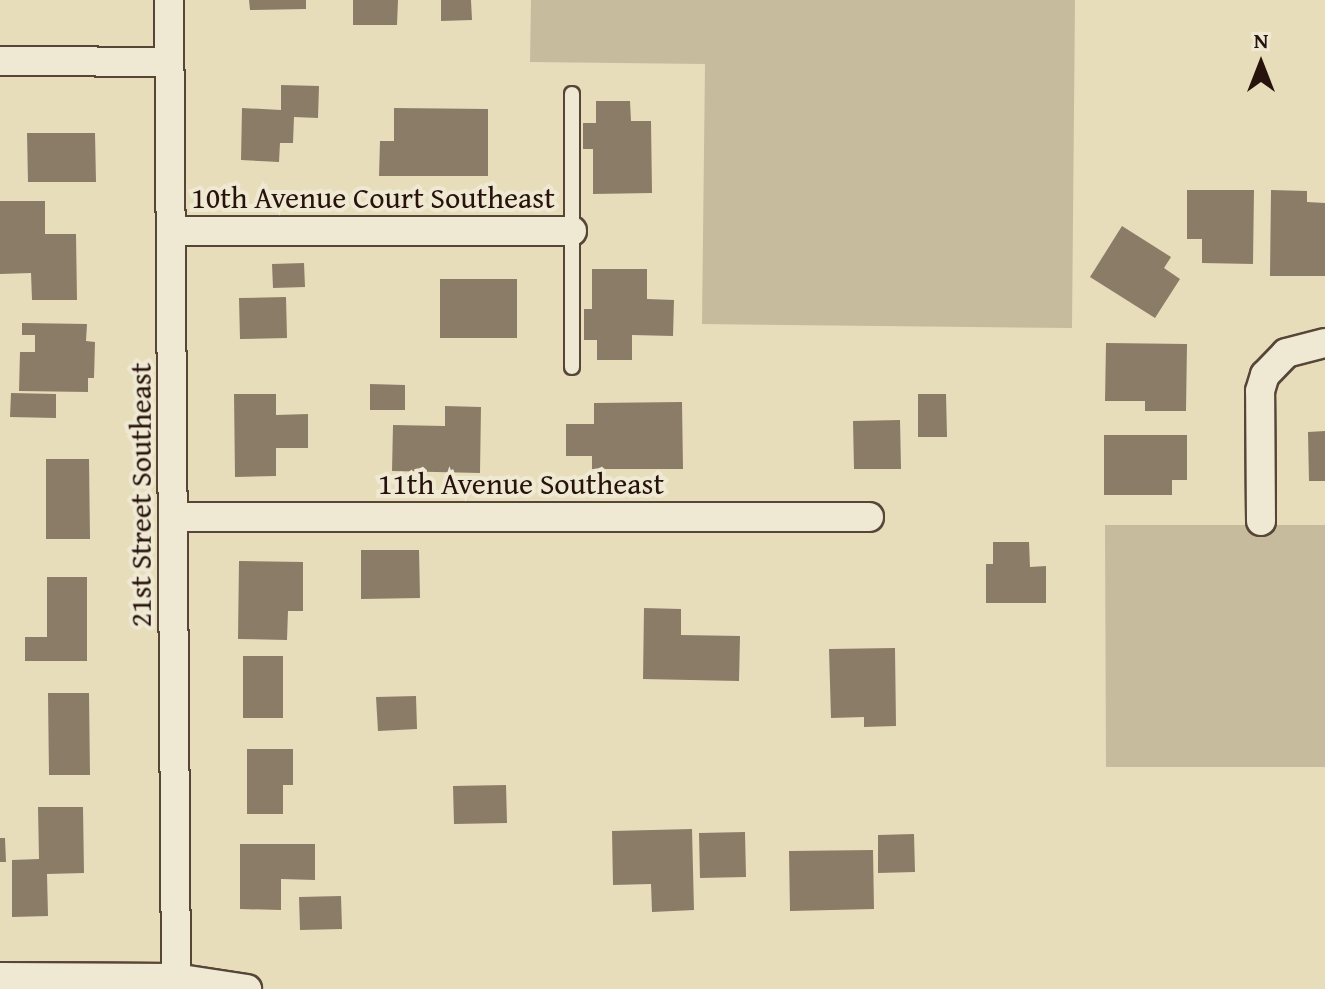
<!DOCTYPE html>
<html>
<head>
<meta charset="utf-8">
<style>
  body { margin:0 }
  #map { position:relative; width:1325px; height:989px; overflow:hidden; background:#e7ddbb; font-family:"Gentium Book Plus",serif }
  div>[style] { position:absolute }
  [style*='--x'] { left:calc(var(--x)*1px); top:calc(var(--y)*1px); width:calc(var(--w)*1px); rotate:calc(var(--a)*1deg) }
  .green>* { inset:0; background:#c6bb9d }
  .building>* { inset:0; background:#8b7c67 }
  .roads { filter:drop-shadow(2px 0 #574638) drop-shadow(-2px 0 #574638) drop-shadow(0 2px #574638) drop-shadow(0 -2px #574638) }
  .service>* { height:14px; margin:-7px; padding:0 7px; transform-origin:7px; border-radius:7px; background:#efe9d3 }
  .minor>* { height:28px; margin:-14px; padding:0 14px; transform-origin:14px; border-radius:14px; background:#efe9d3 }
  span { translate:-50% -50%; white-space:nowrap; text-align:center; line-height:1.15; -webkit-text-stroke:8px #efe9d3; paint-order:stroke }
  .street-label { font-size:30px; color:#27130c }
  .north { position:absolute; left:1221px; top:24px; width:80px; height:80px; -webkit-text-stroke:6px #efe9d3; paint-order:stroke; rotate:0deg; font-size:22px; font-weight:700; line-height:32px; text-align:center; color:#27130c }
  .north::after { content:''; display:block; margin:auto; width:28px; height:36px; background:#27130c; clip-path:polygon(50% 0,100% 100%,50% 72%,0 100%) }
</style>
</head>
<body>
<div id="map">
  <div class="green">
    <div style="clip-path:polygon(531px 0,1075px 0,1072px 328px,702px 324px,705px 64px,530px 62px)"></div>
    <div style="clip-path:polygon(1105px 525px,1325px 525px,1325px 767px,1106px 767px)"></div>
  </div>
  <div class="building">
    <div style="clip-path:polygon(249px 0,306px 0,306px 9px,250px 10px)"></div>
    <div style="clip-path:polygon(353px 0,398px 0,397px 25px,353px 25px)"></div>
    <div style="clip-path:polygon(441px 0,471px 0,472px 20px,441px 21px)"></div>
    <div style="clip-path:polygon(281px 85px,319px 86px,318px 118px,294px 117px,293px 143px,280px 143px,279px 162px,241px 160px,242px 108px,281px 110px)"></div>
    <div style="clip-path:polygon(596px 101px,630px 101px,631px 121px,651px 121px,652px 193px,593px 194px,593px 149px,583px 149px,583px 123px,596px 123px)"></div>
    <div style="clip-path:polygon(394px 108px,488px 109px,488px 176px,379px 176px,380px 141px,394px 141px)"></div>
    <div style="clip-path:polygon(27px 133px,95px 133px,96px 182px,28px 182px)"></div>
    <div style="clip-path:polygon(1187px 190px,1254px 190px,1253px 264px,1202px 263px,1202px 239px,1187px 239px)"></div>
    <div style="clip-path:polygon(1271px 190px,1307px 191px,1307px 202px,1325px 203px,1325px 276px,1270px 276px)"></div>
    <div style="clip-path:polygon(0 201px,45px 201px,45px 234px,76px 234px,77px 300px,32px 300px,31px 273px,0 274px)"></div>
    <div style="clip-path:polygon(1122px 226px,1171px 257px,1164px 268px,1180px 279px,1155px 318px,1090px 277px)"></div>
    <div style="clip-path:polygon(304px 263px,305px 287px,273px 288px,272px 264px)"></div>
    <div style="clip-path:polygon(592px 269px,647px 269px,647px 299px,674px 300px,673px 336px,632px 335px,632px 360px,597px 360px,597px 340px,584px 340px,584px 309px,592px 309px)"></div>
    <div style="clip-path:polygon(440px 279px,517px 279px,517px 338px,440px 338px)"></div>
    <div style="clip-path:polygon(286px 297px,287px 338px,240px 339px,239px 298px)"></div>
    <div style="clip-path:polygon(22px 323px,87px 324px,86px 341px,95px 342px,94px 378px,88px 378px,88px 392px,19px 391px,20px 352px,35px 352px,35px 335px,22px 335px)"></div>
    <div style="clip-path:polygon(1106px 343px,1187px 344px,1186px 411px,1145px 411px,1145px 401px,1105px 401px)"></div>
    <div style="clip-path:polygon(370px 384px,405px 385px,405px 410px,370px 410px)"></div>
    <div style="clip-path:polygon(11px 393px,56px 394px,56px 418px,10px 417px)"></div>
    <div style="clip-path:polygon(234px 394px,276px 394px,276px 415px,308px 414px,308px 448px,276px 448px,276px 476px,235px 477px)"></div>
    <div style="clip-path:polygon(918px 394px,946px 394px,947px 437px,918px 437px)"></div>
    <div style="clip-path:polygon(682px 402px,683px 469px,592px 469px,592px 456px,566px 456px,566px 424px,594px 424px,594px 403px)"></div>
    <div style="clip-path:polygon(445px 406px,481px 407px,480px 473px,392px 471px,393px 425px,445px 426px)"></div>
    <div style="clip-path:polygon(900px 420px,901px 469px,854px 469px,853px 421px)"></div>
    <div style="clip-path:polygon(1325px 431px,1325px 481px,1309px 481px,1308px 432px)"></div>
    <div style="clip-path:polygon(1104px 435px,1187px 435px,1187px 480px,1172px 480px,1172px 495px,1104px 495px)"></div>
    <div style="clip-path:polygon(46px 459px,89px 459px,90px 539px,46px 539px)"></div>
    <div style="clip-path:polygon(993px 542px,1029px 542px,1030px 567px,1046px 566px,1046px 603px,986px 603px,986px 564px,993px 564px)"></div>
    <div style="clip-path:polygon(361px 550px,419px 550px,420px 598px,361px 599px)"></div>
    <div style="clip-path:polygon(239px 561px,303px 562px,303px 611px,288px 611px,287px 640px,238px 639px)"></div>
    <div style="clip-path:polygon(47px 577px,87px 577px,87px 661px,25px 661px,25px 637px,47px 637px)"></div>
    <div style="clip-path:polygon(644px 608px,681px 609px,681px 635px,740px 636px,739px 681px,643px 679px)"></div>
    <div style="clip-path:polygon(895px 648px,896px 726px,864px 727px,864px 717px,831px 718px,829px 649px)"></div>
    <div style="clip-path:polygon(243px 656px,283px 656px,283px 718px,243px 718px)"></div>
    <div style="clip-path:polygon(48px 693px,89px 693px,90px 775px,49px 775px)"></div>
    <div style="clip-path:polygon(416px 696px,417px 729px,378px 731px,376px 697px)"></div>
    <div style="clip-path:polygon(247px 749px,293px 749px,293px 785px,283px 785px,283px 814px,247px 814px)"></div>
    <div style="clip-path:polygon(506px 785px,507px 823px,454px 824px,453px 786px)"></div>
    <div style="clip-path:polygon(38px 807px,83px 807px,84px 873px,47px 874px,48px 916px,12px 917px,12px 860px,39px 859px)"></div>
    <div style="clip-path:polygon(692px 829px,694px 910px,652px 912px,651px 884px,613px 885px,612px 831px)"></div>
    <div style="clip-path:polygon(745px 832px,746px 877px,700px 878px,699px 833px)"></div>
    <div style="clip-path:polygon(914px 834px,915px 872px,878px 873px,878px 835px)"></div>
    <div style="clip-path:polygon(0 838px,5px 838px,6px 862px,0 862px)"></div>
    <div style="clip-path:polygon(240px 844px,315px 844px,315px 880px,281px 879px,281px 910px,240px 909px)"></div>
    <div style="clip-path:polygon(873px 850px,874px 909px,790px 911px,789px 851px)"></div>
    <div style="clip-path:polygon(341px 896px,342px 929px,300px 930px,299px 897px)"></div>
  </div>
  <div class="roads">
    <div class="service">
      <div style="--x:572;--y:94;--w:273;--a:90"></div>
    </div>
    <div class="minor">
      <div style="--x:169;--y:0;--w:989;--a:89.59"></div>
      <div style="--x:0;--y:61;--w:169;--a:0.3"></div>
      <div style="--x:173;--y:231;--w:399;--a:0"></div>
      <div style="--x:174;--y:517;--w:695;--a:0"></div>
      <div style="--x:1261;--y:521;--w:130;--a:-90.4"></div>
      <div style="--x:1260;--y:391;--w:17;--a:-73"></div>
      <div style="--x:1265;--y:375;--w:30;--a:-46"></div>
      <div style="--x:1286;--y:353;--w:40;--a:-14.4"></div>
      <div style="--x:0;--y:977;--w:175;--a:0.3"></div>
      <div style="--x:175;--y:978;--w:73;--a:8.7"></div>
    </div>
  </div>
  <div class="street-label">
    <span style="left:373px;top:197px">10th Avenue Court Southeast</span>
    <span style="left:521px;top:483px">11th Avenue Southeast</span>
    <span style="left:140px;top:495px;rotate:-90deg">21st Street Southeast</span>
  </div>
  <div class="north">N</div>
</div>
</body>
</html>
